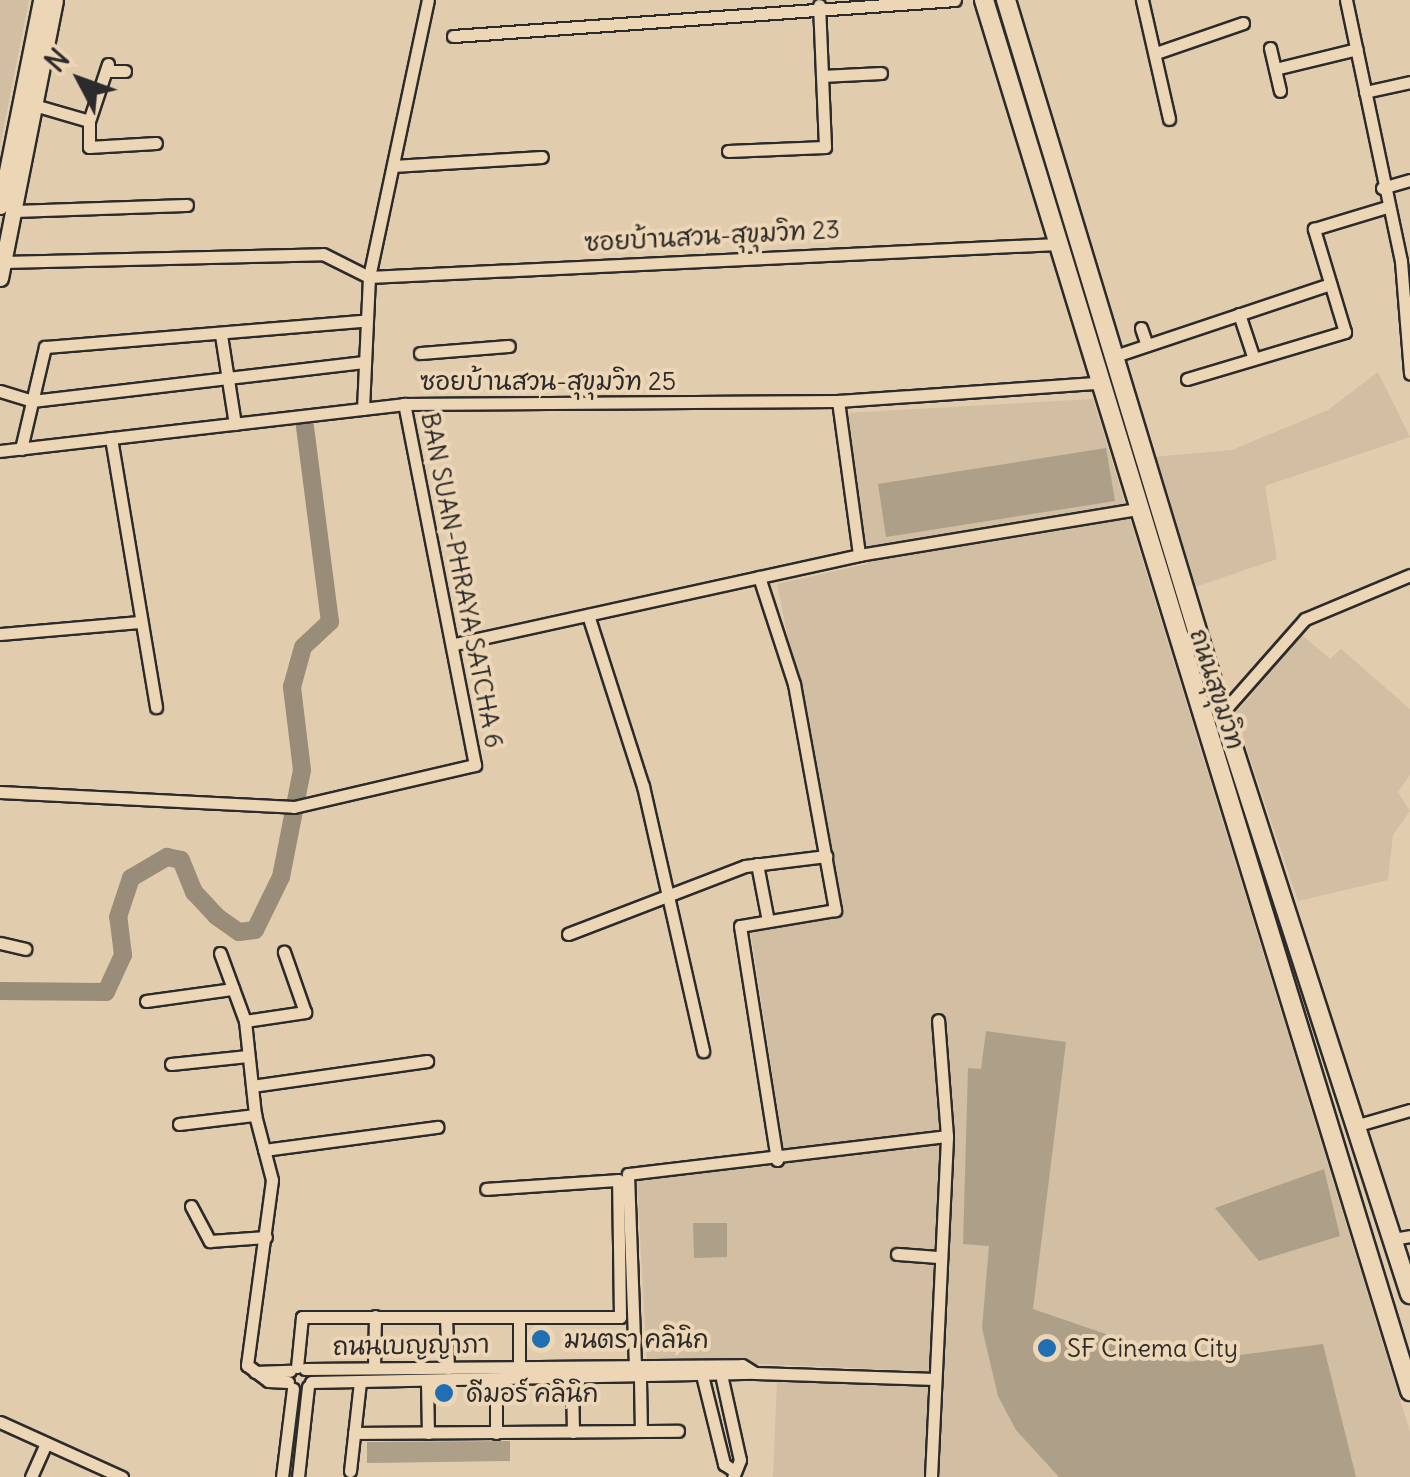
<!DOCTYPE html>
<html>
<head>
<meta charset="utf-8">
<style>
  body { margin:0 }
  #map { position:relative; width:1410px; height:1477px; overflow:hidden; background:#e1ccae; font-family:Delius,"Playpen Sans Thai",sans-serif }
  div>[style] { position:absolute }
  [style*='--x'] { left:calc(var(--x)*1px); top:calc(var(--y)*1px); width:calc(var(--w)*1px); rotate:calc(var(--a)*1deg) }
  .built>* { inset:0; background:#d2bea3 }
  .river>* { height:18px; margin:-9px; padding:0 9px; transform-origin:9px; border-radius:9px; background:#998c79 }
  .building>* { inset:0; background:#ae9f89 }
  .roads { filter:drop-shadow(2px 0 #2b2b2b) drop-shadow(-2px 0 #2b2b2b) drop-shadow(0 2px #2b2b2b) drop-shadow(0 -2px #2b2b2b) }
  .minor>* { height:11px; margin:-5.5px; padding:0 5.5px; transform-origin:5.5px; border-radius:5.5px; background:#edd6b6 }
  .secondary>* { height:15px; margin:-7.5px; padding:0 7.5px; transform-origin:7.5px; border-radius:7.5px; background:#edd6b6 }
  .primary>* { height:18px; margin:-9px; padding:0 9px; transform-origin:9px; border-radius:9px; background:#edd6b6 }
  .dots>* { width:28px; height:28px; translate:-50% -50%; box-sizing:border-box; border:5px solid #edd6b6; border-radius:50% }
  span { translate:-50% -50%; white-space:nowrap; text-align:center; line-height:1.15; -webkit-text-stroke:8px #edd6b6; paint-order:stroke }
  .street-label { font-size:25px; color:#2b2b2b }
  .poi-label { font-size:25px; color:#2b2b2b }
  .left { translate:0 -50%; text-align:left }
  .north { position:absolute; left:30px; top:30px; width:100px; height:100px; -webkit-text-stroke:8px #edd6b6; paint-order:stroke; rotate:311deg; font-size:28px; font-weight:700; line-height:40px; text-align:center; color:#2b2b2b }
  .north::after { content:''; display:block; margin:auto; width:35px; height:45px; background:#2b2b2b; clip-path:polygon(50% 0,100% 100%,50% 72%,0 100%) }
</style>
</head>
<body>
<div id="map">
  <div class="built">
    <div style="clip-path:polygon(0 0,29px 0,0 146px)"></div>
    <div style="clip-path:polygon(1378px 372px,1410px 437px,1265px 486px,1277px 559px,1192px 588px,1153px 457px,1232px 450px,1328px 410px)"></div>
    <div style="clip-path:polygon(1093px 399px,1410px 1432px,1410px 1477px,937px 1477px,941px 1372px,647px 1359px,636px 1165px,784px 1151px,750px 928px,844px 911px,777px 584px,867px 564px,846px 413px)"></div>
    <div style="clip-path:polygon(1302px 635px,1330px 659px,1341px 649px,1410px 709px,1410px 775px,1398px 792px,1410px 811px,1393px 835px,1388px 880px,1298px 901px,1235px 714px)"></div>
    <div style="clip-path:polygon(777px 1379px,931px 1383px,926px 1477px,773px 1477px)"></div>
  </div>
  <div class="river">
    <div style="--x:0;--y:991;--w:106;--a:0.5"></div>
    <div style="--x:106;--y:992;--w:41;--a:-65.3"></div>
    <div style="--x:123;--y:955;--w:38;--a:-97"></div>
    <div style="--x:118;--y:917;--w:41;--a:-71.6"></div>
    <div style="--x:131;--y:878;--w:42;--a:-30.3"></div>
    <div style="--x:167;--y:857;--w:14;--a:12"></div>
    <div style="--x:181;--y:860;--w:35;--a:68"></div>
    <div style="--x:194;--y:892;--w:33;--a:47"></div>
    <div style="--x:216;--y:916;--w:28;--a:35"></div>
    <div style="--x:239;--y:932;--w:16;--a:-7"></div>
    <div style="--x:255;--y:930;--w:59;--a:-63.9"></div>
    <div style="--x:281;--y:877;--w:109;--a:-78.9"></div>
    <div style="--x:302;--y:770;--w:84;--a:-96.9"></div>
    <div style="--x:292;--y:687;--w:41;--a:-74.6"></div>
    <div style="--x:303;--y:647;--w:37;--a:-43"></div>
    <div style="--x:330;--y:622;--w:198;--a:-97.3"></div>
  </div>
  <div class="building">
    <div style="clip-path:polygon(1106px 448px,1115px 501px,886px 537px,878px 484px)"></div>
    <div style="clip-path:polygon(986px 1031px,1066px 1042px,1033px 1309px,1187px 1362px,1323px 1344px,1356px 1477px,1059px 1477px,1016px 1430px,998px 1396px,982px 1328px,989px 1246px,963px 1244px,968px 1068px,981px 1069px)"></div>
    <div style="clip-path:polygon(1324px 1169px,1340px 1236px,1259px 1261px,1215px 1208px)"></div>
    <div style="clip-path:polygon(693px 1223px,727px 1223px,727px 1257px,694px 1258px)"></div>
    <div style="clip-path:polygon(510px 1441px,510px 1461px,367px 1463px,367px 1442px)"></div>
  </div>
  <div class="roads">
    <div class="minor">
      <div style="--x:1142;--y:0;--w:122;--a:77.2"></div>
      <div style="--x:1346;--y:0;--w:267;--a:78.1"></div>
      <div style="--x:1401;--y:261;--w:113;--a:85.4"></div>
      <div style="--x:453;--y:36;--w:503;--a:-4.1"></div>
      <div style="--x:1270;--y:48;--w:44;--a:76.9"></div>
      <div style="--x:1156;--y:53;--w:92;--a:-19"></div>
      <div style="--x:108;--y:64;--w:60;--a:108.4"></div>
      <div style="--x:89;--y:121;--w:26;--a:90"></div>
      <div style="--x:89;--y:147;--w:67;--a:-3.4"></div>
      <div style="--x:1275;--y:69;--w:84;--a:-13.7"></div>
      <div style="--x:106;--y:71;--w:19;--a:0"></div>
      <div style="--x:822;--y:76;--w:59;--a:-2.9"></div>
      <div style="--x:1365;--y:92;--w:46;--a:-12.5"></div>
      <div style="--x:34;--y:105;--w:57;--a:16.2"></div>
      <div style="--x:728;--y:151;--w:97;--a:-2.4"></div>
      <div style="--x:825;--y:147;--w:142;--a:-92.4"></div>
      <div style="--x:393;--y:166;--w:149;--a:-3.5"></div>
      <div style="--x:1382;--y:188;--w:29;--a:-16"></div>
      <div style="--x:13;--y:211;--w:174;--a:-2"></div>
      <div style="--x:3;--y:262;--w:320;--a:-1.4"></div>
      <div style="--x:323;--y:254;--w:51;--a:26.6"></div>
      <div style="--x:369;--y:277;--w:689;--a:-2.75"></div>
      <div style="--x:1239;--y:314;--w:47;--a:71.6"></div>
      <div style="--x:1141;--y:328;--w:18;--a:71"></div>
      <div style="--x:221;--y:335;--w:90;--a:81.1"></div>
      <div style="--x:420;--y:353;--w:89;--a:-4.5"></div>
      <div style="--x:1115;--y:356;--w:227;--a:-18.5"></div>
      <div style="--x:1187;--y:379;--w:165;--a:-16.6"></div>
      <div style="--x:1345;--y:332;--w:108;--a:-106.8"></div>
      <div style="--x:1314;--y:229;--w:76;--a:-16.8"></div>
      <div style="--x:0;--y:391;--w:34;--a:17"></div>
      <div style="--x:32;--y:401;--w:332;--a:-6.7"></div>
      <div style="--x:838;--y:401;--w:155;--a:82.2"></div>
      <div style="--x:363;--y:409;--w:132;--a:-87.4"></div>
      <div style="--x:369;--y:277;--w:283;--a:-78"></div>
      <div style="--x:111;--y:438;--w:273;--a:80.5"></div>
      <div style="--x:21;--y:449;--w:105;--a:-76.8"></div>
      <div style="--x:45;--y:347;--w:320;--a:-4.7"></div>
      <div style="--x:0;--y:451;--w:407;--a:-6.6"></div>
      <div style="--x:404;--y:404;--w:434;--a:-0.4"></div>
      <div style="--x:838;--y:401;--w:261;--a:-4"></div>
      <div style="--x:759;--y:577;--w:113;--a:71.9"></div>
      <div style="--x:794;--y:684;--w:230;--a:79.7"></div>
      <div style="--x:835;--y:910;--w:96;--a:170.4"></div>
      <div style="--x:740;--y:926;--w:237;--a:81"></div>
      <div style="--x:588;--y:615;--w:180;--a:72.2"></div>
      <div style="--x:643;--y:786;--w:272;--a:77.2"></div>
      <div style="--x:0;--y:634;--w:140;--a:-4.9"></div>
      <div style="--x:455;--y:644;--w:414;--a:-12.4"></div>
      <div style="--x:859;--y:555;--w:281;--a:-9.4"></div>
      <div style="--x:1222;--y:713;--w:125;--a:-48.6"></div>
      <div style="--x:1305;--y:619;--w:114;--a:-22.7"></div>
      <div style="--x:0;--y:792;--w:294;--a:2.9"></div>
      <div style="--x:294;--y:807;--w:186;--a:-13.1"></div>
      <div style="--x:475;--y:765;--w:368;--a:-101.1"></div>
      <div style="--x:757;--y:864;--w:58;--a:79.1"></div>
      <div style="--x:568;--y:934;--w:190;--a:-21"></div>
      <div style="--x:745;--y:866;--w:82;--a:-7"></div>
      <div style="--x:0;--y:943;--w:26;--a:13"></div>
      <div style="--x:220;--y:953;--w:72;--a:69.8"></div>
      <div style="--x:245;--y:1021;--w:95;--a:83.9"></div>
      <div style="--x:255;--y:1115;--w:67;--a:75.3"></div>
      <div style="--x:272;--y:1180;--w:187;--a:97.7"></div>
      <div style="--x:247;--y:1365;--w:26;--a:37"></div>
      <div style="--x:268;--y:1381;--w:20;--a:3"></div>
      <div style="--x:146;--y:1001;--w:88;--a:-7.9"></div>
      <div style="--x:245;--y:1021;--w:61;--a:-8.5"></div>
      <div style="--x:305;--y:1012;--w:64;--a:-109.3"></div>
      <div style="--x:171;--y:1064;--w:77;--a:-5.9"></div>
      <div style="--x:252;--y:1086;--w:177;--a:-8.1"></div>
      <div style="--x:179;--y:1124;--w:77;--a:-6.8"></div>
      <div style="--x:1358;--y:1125;--w:54;--a:-16.1"></div>
      <div style="--x:264;--y:1150;--w:175;--a:-7.6"></div>
      <div style="--x:191;--y:1206;--w:40;--a:62"></div>
      <div style="--x:210;--y:1241;--w:56;--a:-4.1"></div>
      <div style="--x:1393;--y:1239;--w:17;--a:-10"></div>
      <div style="--x:897;--y:1254;--w:42;--a:4.1"></div>
      <div style="--x:446;--y:1318;--w:50;--a:87.7"></div>
      <div style="--x:635;--y:1366;--w:192;--a:-92.1"></div>
      <div style="--x:628;--y:1174;--w:321;--a:-6.8"></div>
      <div style="--x:297;--y:1367;--w:50;--a:-84.3"></div>
      <div style="--x:302;--y:1317;--w:318;--a:0"></div>
      <div style="--x:620;--y:1317;--w:137;--a:-90.8"></div>
      <div style="--x:618;--y:1180;--w:132;--a:176.1"></div>
      <div style="--x:519;--y:1367;--w:49;--a:-90"></div>
      <div style="--x:374;--y:1368;--w:52;--a:-88.9"></div>
      <div style="--x:305;--y:1369;--w:437;--a:-0.5"></div>
      <div style="--x:742;--y:1365;--w:15;--a:32"></div>
      <div style="--x:255;--y:1372;--w:35;--a:-2"></div>
      <div style="--x:703;--y:1379;--w:88;--a:76.1"></div>
      <div style="--x:724;--y:1464;--w:11;--a:34"></div>
      <div style="--x:722;--y:1379;--w:83;--a:77.5"></div>
      <div style="--x:740;--y:1460;--w:18;--a:112"></div>
      <div style="--x:572;--y:1380;--w:52;--a:88.9"></div>
      <div style="--x:640;--y:1380;--w:51;--a:88.9"></div>
      <div style="--x:311;--y:1382;--w:444;--a:-1.2"></div>
      <div style="--x:755;--y:1373;--w:180;--a:1.9"></div>
      <div style="--x:427;--y:1382;--w:51;--a:88.9"></div>
      <div style="--x:0;--y:1422;--w:134;--a:24.3"></div>
      <div style="--x:354;--y:1433;--w:324;--a:-0.4"></div>
      <div style="--x:496;--y:1433;--w:52;--a:-90"></div>
      <div style="--x:350;--y:1471;--w:90;--a:-83.6"></div>
      <div style="--x:31;--y:1477;--w:37;--a:-66"></div>
      <div style="--x:282;--y:1477;--w:89;--a:-82.9"></div>
      <div style="--x:298;--y:1477;--w:91;--a:-83.7"></div>
      <div style="--x:931;--y:1477;--w:341;--a:-87.3"></div>
      <div style="--x:947;--y:1136;--w:116;--a:-94.4"></div>
    </div>
    <div class="secondary">
      <div style="--x:0;--y:206;--w:210;--a:-78.7"></div>
      <div style="--x:0;--y:278;--w:283;--a:-78.8"></div>
    </div>
    <div class="primary">
      <div style="--x:984;--y:0;--w:1455;--a:72.97"></div>
      <div style="--x:1006;--y:0;--w:745;--a:73.15"></div>
      <div style="--x:1222;--y:713;--w:611;--a:72.07"></div>
    </div>
  </div>
  <div class="dots">
    <div style="left:541px;top:1339px;background:#1f6fb2"></div>
    <div style="left:1047px;top:1348px;background:#1f6fb2"></div>
    <div style="left:444px;top:1393px;background:#1f6fb2"></div>
  </div>
  <div class="street-label">
    <span style="left:712px;top:236px;rotate:-3deg">ซอยบ้านสวน-สุขุมวิท 23</span>
    <span style="left:548px;top:381px">ซอยบ้านสวน-สุขุมวิท 25</span>
    <span style="left:462px;top:580px;rotate:79deg">BAN SUAN-PHRAYA SATCHA 6</span>
    <span style="left:1217px;top:689px;rotate:72deg">ถนนสุขุมวิท</span>
    <span style="left:411px;top:1345px;rotate:-1deg">ถนนเบญญาภา</span>
  </div>
  <div class="poi-label">
    <span class="left" style="left:564px;top:1339px">มนตรา คลินิก</span>
    <span class="left" style="left:1067px;top:1348px">SF Cinema City</span>
    <span class="left" style="left:466px;top:1393px">ดีมอร์ คลินิก</span>
  </div>
  <div class="north">N</div>
</div>
</body>
</html>
